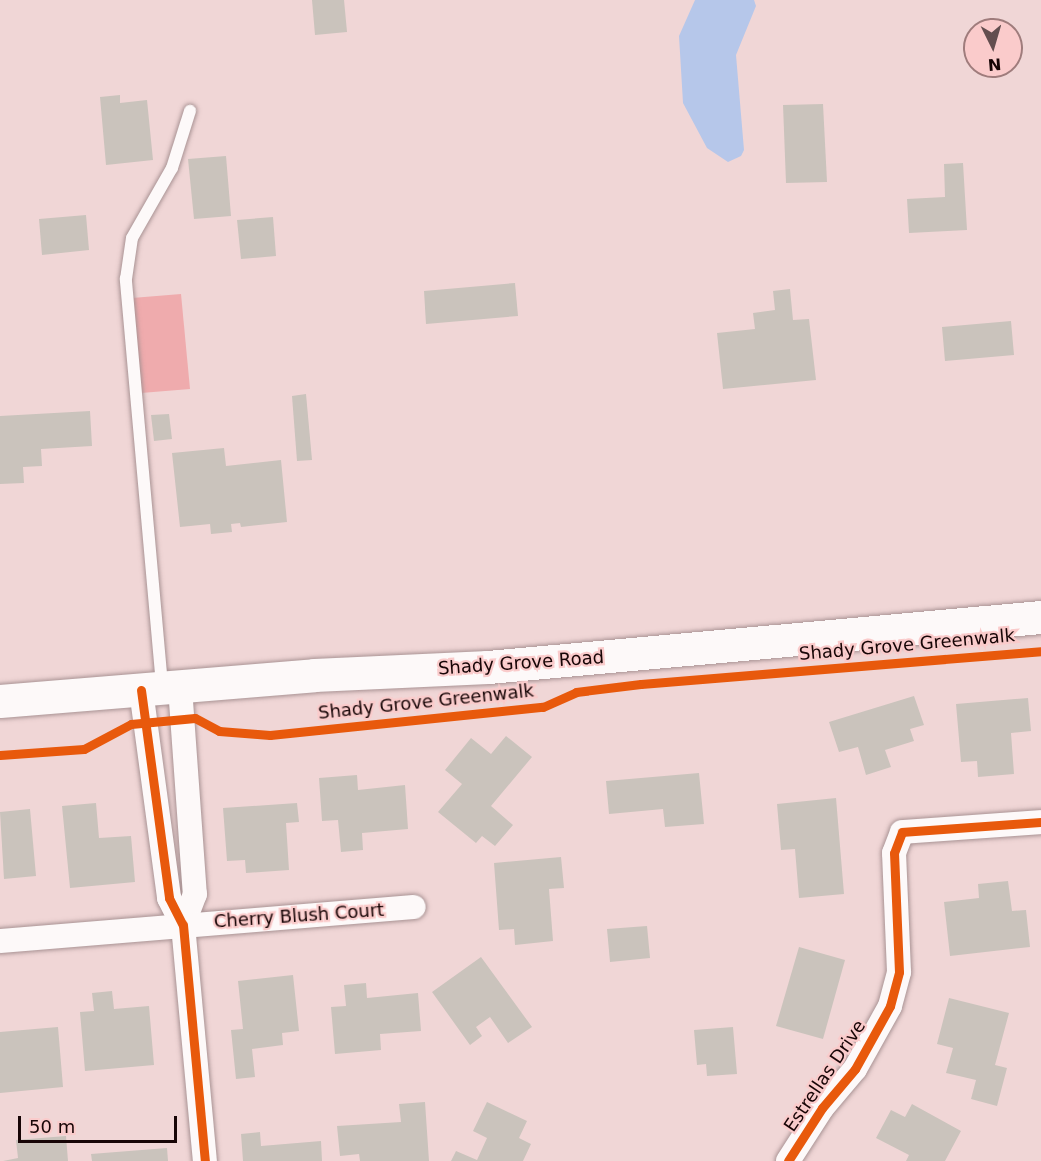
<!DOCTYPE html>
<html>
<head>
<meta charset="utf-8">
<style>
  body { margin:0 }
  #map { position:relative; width:1041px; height:1161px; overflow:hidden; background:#f0d6d6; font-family:"DejaVu Sans",sans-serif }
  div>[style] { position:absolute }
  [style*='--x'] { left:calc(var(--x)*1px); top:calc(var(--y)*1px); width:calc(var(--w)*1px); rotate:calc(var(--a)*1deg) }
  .green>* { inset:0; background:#efabad }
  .water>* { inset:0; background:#b6c7ea }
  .building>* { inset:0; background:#cac3bc }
  .roads { filter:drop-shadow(0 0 2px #a99394) drop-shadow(0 0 2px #a99394) }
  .service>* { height:12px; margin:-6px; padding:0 6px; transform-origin:6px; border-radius:6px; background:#fdf9f9 }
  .minor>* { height:24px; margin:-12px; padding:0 12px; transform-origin:12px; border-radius:12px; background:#fdf9f9 }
  .secondary>* { height:33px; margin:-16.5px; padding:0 16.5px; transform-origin:16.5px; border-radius:16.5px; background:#fdf9f9 }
  .cycleway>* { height:9px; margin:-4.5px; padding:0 4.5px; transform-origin:4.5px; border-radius:4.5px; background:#e8590c }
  span { translate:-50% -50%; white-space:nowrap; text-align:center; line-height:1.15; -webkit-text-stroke:4.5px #facbcb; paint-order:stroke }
  .street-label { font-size:18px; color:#170506 }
  .north { position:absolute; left:963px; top:18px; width:60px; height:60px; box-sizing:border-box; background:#facbcb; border:2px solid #9f7c7c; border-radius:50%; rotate:175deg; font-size:16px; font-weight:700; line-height:24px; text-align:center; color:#170506 }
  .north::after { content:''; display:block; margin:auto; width:21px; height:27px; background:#634e4f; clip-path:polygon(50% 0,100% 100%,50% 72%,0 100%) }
  .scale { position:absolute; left:18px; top:1116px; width:159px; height:27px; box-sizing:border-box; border:3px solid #170506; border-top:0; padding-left:8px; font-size:18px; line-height:21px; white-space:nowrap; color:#170506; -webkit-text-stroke:4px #facbcb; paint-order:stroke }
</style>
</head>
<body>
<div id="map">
  <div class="green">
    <i style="clip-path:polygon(181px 294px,190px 389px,141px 393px,132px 298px)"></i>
  </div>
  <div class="water">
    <i style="clip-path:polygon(695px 0,754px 0,756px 6px,736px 55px,744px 150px,741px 156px,728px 162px,707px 148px,683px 103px,679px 36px)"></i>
  </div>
  <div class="building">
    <i style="clip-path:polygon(312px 0,344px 0,347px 32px,315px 35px)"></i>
    <i style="clip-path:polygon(120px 95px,120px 103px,147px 100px,153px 160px,106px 165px,100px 97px)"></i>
    <i style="clip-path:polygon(823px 104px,827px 182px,786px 183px,783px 105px)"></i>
    <i style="clip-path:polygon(226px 156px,231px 216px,194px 219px,188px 159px)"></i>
    <i style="clip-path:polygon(963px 163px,967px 230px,909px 233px,907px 199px,945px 197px,944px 164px)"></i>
    <i style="clip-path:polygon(86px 215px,89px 250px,42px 255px,39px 219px)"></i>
    <i style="clip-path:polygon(273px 217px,276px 256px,241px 259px,237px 220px)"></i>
    <i style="clip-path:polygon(515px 283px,518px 316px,426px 324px,424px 291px)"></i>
    <i style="clip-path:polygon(790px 289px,793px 320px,809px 319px,816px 380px,723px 389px,717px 333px,755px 329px,753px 313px,775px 310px,773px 291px)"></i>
    <i style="clip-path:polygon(1011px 321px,1014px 355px,945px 361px,942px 327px)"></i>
    <i style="clip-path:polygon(306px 394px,312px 460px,297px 461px,292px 396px)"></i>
    <i style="clip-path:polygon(90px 411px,92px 446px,41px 449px,42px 466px,23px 467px,24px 483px,0 484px,0 416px)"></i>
    <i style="clip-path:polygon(169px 414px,172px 439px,154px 441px,151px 415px)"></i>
    <i style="clip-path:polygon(224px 448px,226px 466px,281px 460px,287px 522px,241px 527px,240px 523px,231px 524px,232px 532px,211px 534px,210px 524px,180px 527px,172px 453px)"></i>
    <i style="clip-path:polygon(914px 696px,924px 725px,910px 729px,914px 741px,885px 750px,891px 767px,866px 775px,858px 747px,839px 752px,829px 722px)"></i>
    <i style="clip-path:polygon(1028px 698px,1031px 731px,1011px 733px,1014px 774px,978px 777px,977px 761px,961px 762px,956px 704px)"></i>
    <i style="clip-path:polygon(506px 736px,532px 757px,491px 806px,513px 825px,495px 846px,482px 836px,476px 843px,438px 812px,462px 784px,445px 770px,471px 738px,491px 754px)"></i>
    <i style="clip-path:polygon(699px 773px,704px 824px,665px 827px,663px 809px,609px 814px,606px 781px)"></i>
    <i style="clip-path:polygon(357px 775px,358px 790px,405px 785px,408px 829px,362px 833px,363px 850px,341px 852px,338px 820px,322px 821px,319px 778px)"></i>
    <i style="clip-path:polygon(836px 798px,844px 894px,799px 898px,795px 849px,781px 850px,777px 804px)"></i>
    <i style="clip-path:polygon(96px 803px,99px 838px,131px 836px,135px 882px,70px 888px,62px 806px)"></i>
    <i style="clip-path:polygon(297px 803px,299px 822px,286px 823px,289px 870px,246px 873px,245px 860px,227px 861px,223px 808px)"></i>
    <i style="clip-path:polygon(30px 809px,36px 876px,4px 879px,0 812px)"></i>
    <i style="clip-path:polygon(561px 857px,564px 888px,549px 889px,553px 941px,515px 945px,514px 929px,499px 930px,494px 863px)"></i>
    <i style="clip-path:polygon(1008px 881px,1012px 911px,1026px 910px,1030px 947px,950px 956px,944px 902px,979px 898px,978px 884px)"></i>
    <i style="clip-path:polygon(647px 926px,650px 958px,610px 962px,607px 929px)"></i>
    <i style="clip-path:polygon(799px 947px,845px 960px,823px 1039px,776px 1026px)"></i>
    <i style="clip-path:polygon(481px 957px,532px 1027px,508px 1043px,490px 1017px,476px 1027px,482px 1036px,470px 1045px,432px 992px)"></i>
    <i style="clip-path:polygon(293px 975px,299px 1031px,282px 1033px,283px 1045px,252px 1049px,255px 1077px,236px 1079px,231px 1030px,243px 1029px,238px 981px)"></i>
    <i style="clip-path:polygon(366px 983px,367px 998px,418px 993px,421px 1031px,380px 1034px,381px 1050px,335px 1054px,331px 1007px,346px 1006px,344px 985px)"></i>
    <i style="clip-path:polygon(112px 991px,114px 1009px,149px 1006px,154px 1065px,85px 1071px,80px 1012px,94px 1011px,92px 993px)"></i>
    <i style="clip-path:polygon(949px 998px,1009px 1013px,995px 1065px,1007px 1068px,997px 1106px,971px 1099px,976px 1080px,946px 1073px,953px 1048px,937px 1044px)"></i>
    <i style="clip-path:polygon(58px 1027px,63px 1087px,0 1093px,0 1032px)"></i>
    <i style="clip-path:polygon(733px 1027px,737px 1074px,707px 1076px,706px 1064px,697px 1065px,694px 1030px)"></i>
    <i style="clip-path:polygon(425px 1102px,429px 1161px,360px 1161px,359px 1154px,340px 1156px,337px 1126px,401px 1122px,399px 1104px)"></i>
    <i style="clip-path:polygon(487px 1102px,527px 1121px,519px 1138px,531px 1144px,523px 1161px,451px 1161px,456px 1151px,477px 1160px,487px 1138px,473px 1131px)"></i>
    <i style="clip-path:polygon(912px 1104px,961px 1131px,945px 1161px,906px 1161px,909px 1155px,876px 1138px,891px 1110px,905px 1117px)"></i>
    <i style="clip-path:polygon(260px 1132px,261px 1146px,321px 1141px,322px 1161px,243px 1161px,241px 1134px)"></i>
    <i style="clip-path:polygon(66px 1136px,68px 1161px,3px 1161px,18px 1158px,16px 1140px)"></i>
    <i style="clip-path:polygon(167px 1148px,168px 1161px,92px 1161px,91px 1154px)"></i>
  </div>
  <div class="roads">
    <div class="service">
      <i style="--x:162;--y:685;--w:408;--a:-95.1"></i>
      <i style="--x:126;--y:279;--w:41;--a:-81.7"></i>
      <i style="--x:132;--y:238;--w:81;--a:-60.3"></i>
      <i style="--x:172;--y:168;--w:60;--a:-72.5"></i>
    </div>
    <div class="minor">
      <i style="--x:180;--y:687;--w:208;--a:85.9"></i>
      <i style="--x:195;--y:894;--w:33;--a:111"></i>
      <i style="--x:141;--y:690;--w:210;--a:82.3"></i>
      <i style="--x:169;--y:898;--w:30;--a:63"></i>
      <i style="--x:183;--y:925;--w:237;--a:84.7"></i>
      <i style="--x:0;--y:941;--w:415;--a:-4.7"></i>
      <i style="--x:788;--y:1161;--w:63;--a:-57.3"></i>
      <i style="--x:822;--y:1108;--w:51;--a:-49.8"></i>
      <i style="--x:855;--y:1069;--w:72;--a:-60.9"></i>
      <i style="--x:890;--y:1006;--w:35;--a:-75"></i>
      <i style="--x:899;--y:972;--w:119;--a:-92.4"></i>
      <i style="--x:894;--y:853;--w:22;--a:-69"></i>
      <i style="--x:902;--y:832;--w:139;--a:-4.1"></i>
    </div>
    <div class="secondary">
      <i style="--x:0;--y:701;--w:315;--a:-4.7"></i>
      <i style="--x:314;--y:675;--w:174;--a:-2.6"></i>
      <i style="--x:488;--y:667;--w:555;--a:-5.17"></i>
    </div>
  </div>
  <div class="cycleway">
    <i style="--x:141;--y:690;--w:210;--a:82.3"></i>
    <i style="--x:169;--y:898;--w:30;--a:63"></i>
    <i style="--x:183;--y:925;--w:237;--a:84.7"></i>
    <i style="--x:0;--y:755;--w:84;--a:-4.1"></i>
    <i style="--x:84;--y:749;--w:53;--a:-28"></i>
    <i style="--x:131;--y:724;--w:64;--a:-5.4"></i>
    <i style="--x:195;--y:718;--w:27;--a:28"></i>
    <i style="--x:219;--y:731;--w:51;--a:4.5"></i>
    <i style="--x:270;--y:735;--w:274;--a:-5.9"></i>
    <i style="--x:543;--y:707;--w:36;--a:-24"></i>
    <i style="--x:576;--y:692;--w:65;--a:-7"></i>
    <i style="--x:641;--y:684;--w:401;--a:-4.7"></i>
    <i style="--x:788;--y:1161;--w:63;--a:-57.3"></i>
    <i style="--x:822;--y:1108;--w:51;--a:-49.8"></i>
    <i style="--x:855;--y:1069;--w:72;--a:-60.9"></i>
    <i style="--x:890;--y:1006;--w:35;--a:-75"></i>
    <i style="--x:899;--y:972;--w:119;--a:-92.4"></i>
    <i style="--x:894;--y:853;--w:22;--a:-69"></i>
    <i style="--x:902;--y:832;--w:139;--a:-4.1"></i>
  </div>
  <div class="street-label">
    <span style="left:907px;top:645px;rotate:-5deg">Shady Grove Greenwalk</span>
    <span style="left:521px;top:663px;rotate:-4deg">Shady Grove Road</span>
    <span style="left:426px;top:702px;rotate:-6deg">Shady Grove Greenwalk</span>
    <span style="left:299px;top:916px;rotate:-4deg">Cherry Blush Court</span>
    <span style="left:825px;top:1076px;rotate:-56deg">Estrellas Drive</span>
  </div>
  <div class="north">N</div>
  <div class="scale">50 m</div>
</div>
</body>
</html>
